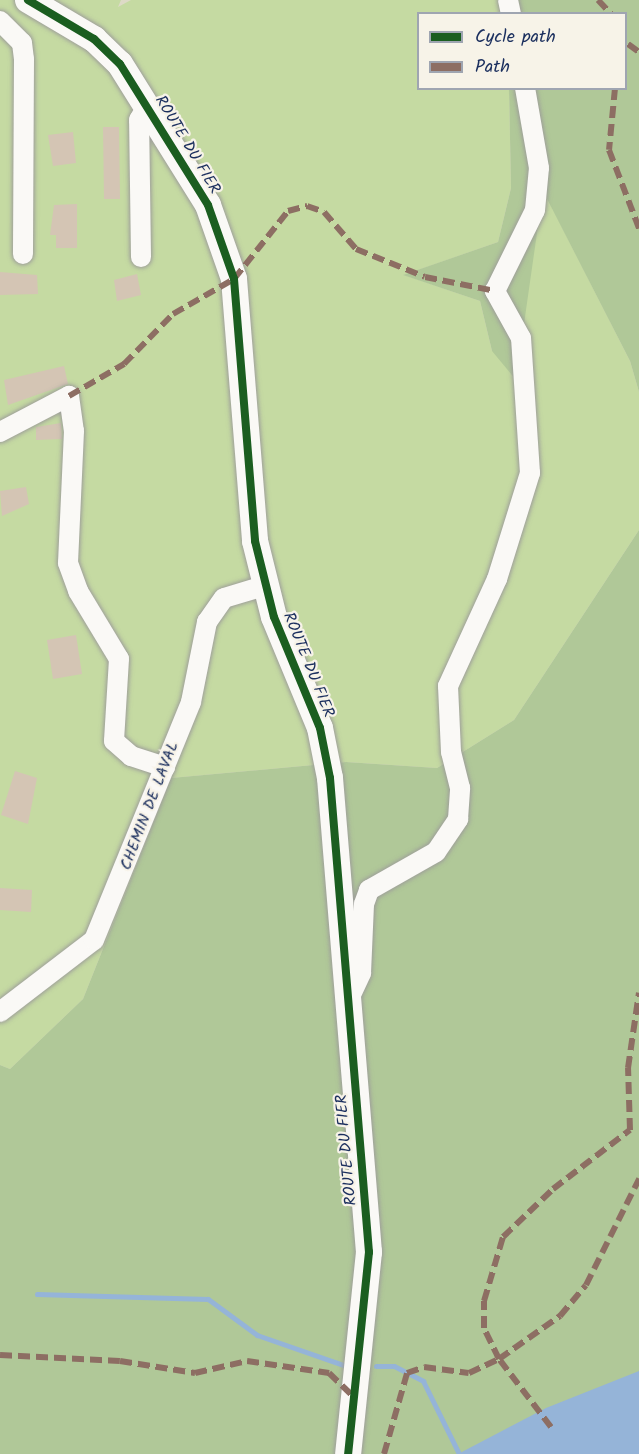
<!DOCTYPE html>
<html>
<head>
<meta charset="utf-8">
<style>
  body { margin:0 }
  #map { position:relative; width:639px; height:1454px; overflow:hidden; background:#dddac6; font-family:Kalam,sans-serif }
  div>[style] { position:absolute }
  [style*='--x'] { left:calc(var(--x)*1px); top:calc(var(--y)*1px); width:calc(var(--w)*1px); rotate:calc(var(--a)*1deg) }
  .green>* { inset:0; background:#c5daa2 }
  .forest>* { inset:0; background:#b0c898 }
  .water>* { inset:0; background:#95b4d8 }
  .stream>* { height:5px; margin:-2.5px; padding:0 2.5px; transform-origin:2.5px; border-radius:2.5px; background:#95b4d8 }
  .building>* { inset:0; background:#d4c5b4 }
  .roads { filter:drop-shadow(0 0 2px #9e9f9a) drop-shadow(0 0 2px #9e9f9a) }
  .minor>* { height:20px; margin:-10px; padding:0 10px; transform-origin:10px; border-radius:10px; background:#faf9f6 }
  .major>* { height:26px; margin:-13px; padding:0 13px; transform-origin:13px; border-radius:13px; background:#faf9f6 }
  .quiet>* { height:6px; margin-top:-3px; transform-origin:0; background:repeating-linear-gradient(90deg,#8d6e63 0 12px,transparent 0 18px) }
  .cycleway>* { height:8px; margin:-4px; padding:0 4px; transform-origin:4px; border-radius:4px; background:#1b5e20 }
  span { translate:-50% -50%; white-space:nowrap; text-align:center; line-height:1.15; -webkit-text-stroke:4.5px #f7f3e8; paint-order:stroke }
  .street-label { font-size:16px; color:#1b2f5e }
  .legend { position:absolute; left:417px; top:12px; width:210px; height:78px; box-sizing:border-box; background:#f7f3e8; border:2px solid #9fa5b1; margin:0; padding:8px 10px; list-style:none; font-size:18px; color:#1b2f5e }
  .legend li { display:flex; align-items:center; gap:12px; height:30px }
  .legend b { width:30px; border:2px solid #9fa5b1 }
</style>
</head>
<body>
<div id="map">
  <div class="green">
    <i style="clip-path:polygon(0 0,121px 0,118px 7px,131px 0,507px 0,507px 13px,418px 14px,418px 88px,509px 89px,511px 188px,498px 242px,404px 275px,480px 301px,492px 351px,543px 190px,630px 361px,639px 392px,639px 530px,514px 720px,437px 768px,346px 762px,171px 778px,83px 999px,10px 1069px,0 1065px)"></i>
  </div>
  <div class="forest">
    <i style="clip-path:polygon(507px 0,639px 0,639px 392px,630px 361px,543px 191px,516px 380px,492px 351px,480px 301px,403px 275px,498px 242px,511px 188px,509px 89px,626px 88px,626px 14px,507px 13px)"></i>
    <i style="clip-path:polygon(639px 530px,639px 1454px,0 1454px,0 1065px,10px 1069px,83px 999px,171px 778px,346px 762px,437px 768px,514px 720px)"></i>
  </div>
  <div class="water">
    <i style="clip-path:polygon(639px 1371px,639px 1454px,458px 1454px,546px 1408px)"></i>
  </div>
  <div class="stream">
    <i style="--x:37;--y:1294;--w:171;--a:1.7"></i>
    <i style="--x:208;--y:1299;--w:61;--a:36.3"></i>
    <i style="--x:257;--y:1335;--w:91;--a:19.2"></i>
    <i style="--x:376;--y:1366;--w:18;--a:0"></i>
    <i style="--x:394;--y:1366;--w:33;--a:27"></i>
    <i style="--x:423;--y:1381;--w:81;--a:63.7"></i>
  </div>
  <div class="building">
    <i style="clip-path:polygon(103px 127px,119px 127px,120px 199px,104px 199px)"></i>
    <i style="clip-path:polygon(73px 132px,76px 163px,53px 166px,48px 135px)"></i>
    <i style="clip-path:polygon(77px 204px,77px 248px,56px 248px,56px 235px,50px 235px,54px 205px)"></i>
    <i style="clip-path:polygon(0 272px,37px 275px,38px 294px,0 295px)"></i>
    <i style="clip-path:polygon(137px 274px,141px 295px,117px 301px,114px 280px)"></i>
    <i style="clip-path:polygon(64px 366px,68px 384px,8px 405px,4px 380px)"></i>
    <i style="clip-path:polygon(61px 423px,62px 439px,36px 440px,36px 427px)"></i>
    <i style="clip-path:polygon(26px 487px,29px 504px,2px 516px,0 491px)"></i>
    <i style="clip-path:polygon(76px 635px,82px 674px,53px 679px,47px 640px)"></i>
    <i style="clip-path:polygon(15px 771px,37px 778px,28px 824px,1px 815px)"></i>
    <i style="clip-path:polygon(0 888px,32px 890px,31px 912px,0 910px)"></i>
  </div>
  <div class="roads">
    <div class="minor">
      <i style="--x:508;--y:0;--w:14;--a:78"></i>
      <i style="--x:0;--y:21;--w:31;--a:45"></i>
      <i style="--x:22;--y:43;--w:16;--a:83"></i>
      <i style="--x:24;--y:59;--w:195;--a:90.3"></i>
      <i style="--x:141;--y:257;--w:137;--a:-90.8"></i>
      <i style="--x:139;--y:120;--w:17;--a:-59"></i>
      <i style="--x:0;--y:432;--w:78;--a:-27.6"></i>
      <i style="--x:69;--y:396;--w:35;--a:82"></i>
      <i style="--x:74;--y:431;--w:132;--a:92.6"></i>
      <i style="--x:68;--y:563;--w:30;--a:70"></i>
      <i style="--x:78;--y:591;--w:79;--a:58.9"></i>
      <i style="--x:119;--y:659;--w:82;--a:93.5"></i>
      <i style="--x:114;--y:741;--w:23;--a:41"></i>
      <i style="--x:131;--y:756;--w:36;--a:18"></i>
      <i style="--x:349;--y:999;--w:29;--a:-65"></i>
      <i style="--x:361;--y:973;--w:69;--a:-87.5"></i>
      <i style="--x:364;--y:904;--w:15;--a:-70"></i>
      <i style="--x:369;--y:890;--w:77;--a:-29.6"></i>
      <i style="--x:436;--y:852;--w:40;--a:-56"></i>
      <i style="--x:458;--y:819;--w:31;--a:-86"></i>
      <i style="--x:460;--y:788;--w:37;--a:-104"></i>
      <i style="--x:451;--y:752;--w:66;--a:-92.6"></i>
      <i style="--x:448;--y:686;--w:118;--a:-65.4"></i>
      <i style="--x:497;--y:579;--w:111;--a:-72.7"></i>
      <i style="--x:530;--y:473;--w:135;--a:-93.8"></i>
      <i style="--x:521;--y:338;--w:54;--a:-119"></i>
      <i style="--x:495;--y:291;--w:90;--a:-63.7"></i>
      <i style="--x:535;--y:210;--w:42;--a:-84.6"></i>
      <i style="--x:539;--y:168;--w:81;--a:-99.9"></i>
      <i style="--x:0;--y:1012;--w:118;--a:-37.5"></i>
      <i style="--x:94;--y:940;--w:257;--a:-67.8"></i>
      <i style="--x:191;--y:702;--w:82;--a:-78.7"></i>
      <i style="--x:207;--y:622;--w:29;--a:-55"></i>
      <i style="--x:224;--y:598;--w:42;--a:-16.7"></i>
    </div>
    <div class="major">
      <i style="--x:28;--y:0;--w:77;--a:30.6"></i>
      <i style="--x:94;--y:39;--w:36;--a:44"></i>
      <i style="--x:120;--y:64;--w:166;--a:58"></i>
      <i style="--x:208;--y:205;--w:78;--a:70.6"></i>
      <i style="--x:234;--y:279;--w:263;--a:85.4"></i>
      <i style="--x:255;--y:541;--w:78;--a:76"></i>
      <i style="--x:274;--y:617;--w:120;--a:67.5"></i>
      <i style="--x:320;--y:728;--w:51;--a:78.7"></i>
      <i style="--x:330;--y:778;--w:476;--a:85.3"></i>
      <i style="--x:369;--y:1252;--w:203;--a:95.9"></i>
    </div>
  </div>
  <div class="quiet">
    <i style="--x:598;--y:0;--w:19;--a:47"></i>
    <i style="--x:628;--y:44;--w:14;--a:36"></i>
    <i style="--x:615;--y:88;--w:62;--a:95.5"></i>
    <i style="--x:609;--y:150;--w:84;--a:69"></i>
    <i style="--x:69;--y:396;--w:64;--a:-30.2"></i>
    <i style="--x:124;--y:364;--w:70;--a:-45.6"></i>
    <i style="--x:173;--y:314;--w:70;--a:-29.8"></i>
    <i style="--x:234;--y:279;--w:87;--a:-51.5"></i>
    <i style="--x:288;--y:211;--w:20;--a:-15"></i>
    <i style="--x:307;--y:206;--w:18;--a:19"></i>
    <i style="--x:324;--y:212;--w:49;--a:49.1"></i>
    <i style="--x:356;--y:249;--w:74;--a:22.1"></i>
    <i style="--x:425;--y:277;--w:71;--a:11.3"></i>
    <i style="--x:0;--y:1355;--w:120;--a:2.9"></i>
    <i style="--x:120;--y:1361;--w:76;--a:9.1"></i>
    <i style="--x:195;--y:1373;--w:53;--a:-13"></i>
    <i style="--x:247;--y:1361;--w:83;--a:8.3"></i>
    <i style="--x:329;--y:1373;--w:36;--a:44"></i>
    <i style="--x:551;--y:1427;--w:86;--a:-127.4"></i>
    <i style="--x:499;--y:1359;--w:34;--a:-116"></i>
    <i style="--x:484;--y:1328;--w:27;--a:-90"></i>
    <i style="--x:484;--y:1301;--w:67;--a:-73.5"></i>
    <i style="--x:503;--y:1237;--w:69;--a:-43.8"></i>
    <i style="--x:553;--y:1189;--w:97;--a:-37.5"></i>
    <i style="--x:630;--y:1130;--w:62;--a:-91.8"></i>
    <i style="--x:628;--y:1068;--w:76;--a:-81.7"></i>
    <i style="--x:384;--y:1454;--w:84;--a:-74.1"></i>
    <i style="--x:407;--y:1373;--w:18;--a:-19"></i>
    <i style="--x:424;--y:1367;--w:45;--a:7.6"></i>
    <i style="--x:469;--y:1373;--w:33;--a:-25"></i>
    <i style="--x:499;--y:1359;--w:75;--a:-35.2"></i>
    <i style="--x:560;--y:1316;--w:40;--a:-50"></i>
    <i style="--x:586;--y:1285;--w:119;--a:-63.4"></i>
  </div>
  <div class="cycleway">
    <i style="--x:28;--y:0;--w:77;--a:30.6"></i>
    <i style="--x:94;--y:39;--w:36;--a:44"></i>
    <i style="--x:120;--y:64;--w:166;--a:58"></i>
    <i style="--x:208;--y:205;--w:78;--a:70.6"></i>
    <i style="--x:234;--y:279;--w:263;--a:85.4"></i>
    <i style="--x:255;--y:541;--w:78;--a:76"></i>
    <i style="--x:274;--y:617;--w:120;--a:67.5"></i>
    <i style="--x:320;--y:728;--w:51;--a:78.7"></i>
    <i style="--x:330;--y:778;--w:476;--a:85.3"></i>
    <i style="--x:369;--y:1252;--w:203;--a:95.9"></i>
  </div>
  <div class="street-label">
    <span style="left:187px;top:145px;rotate:59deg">ROUTE DU FIER</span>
    <span style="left:308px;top:665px;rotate:68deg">ROUTE DU FIER</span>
    <span style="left:150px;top:806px;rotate:-69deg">CHEMIN DE LAVAL</span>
    <span style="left:347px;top:1150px;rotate:-95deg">ROUTE DU FIER</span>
  </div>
  <ul class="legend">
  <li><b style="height:8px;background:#1b5e20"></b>Cycle path</li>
  <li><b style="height:8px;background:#8d6e63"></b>Path</li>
  </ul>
</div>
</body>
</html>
